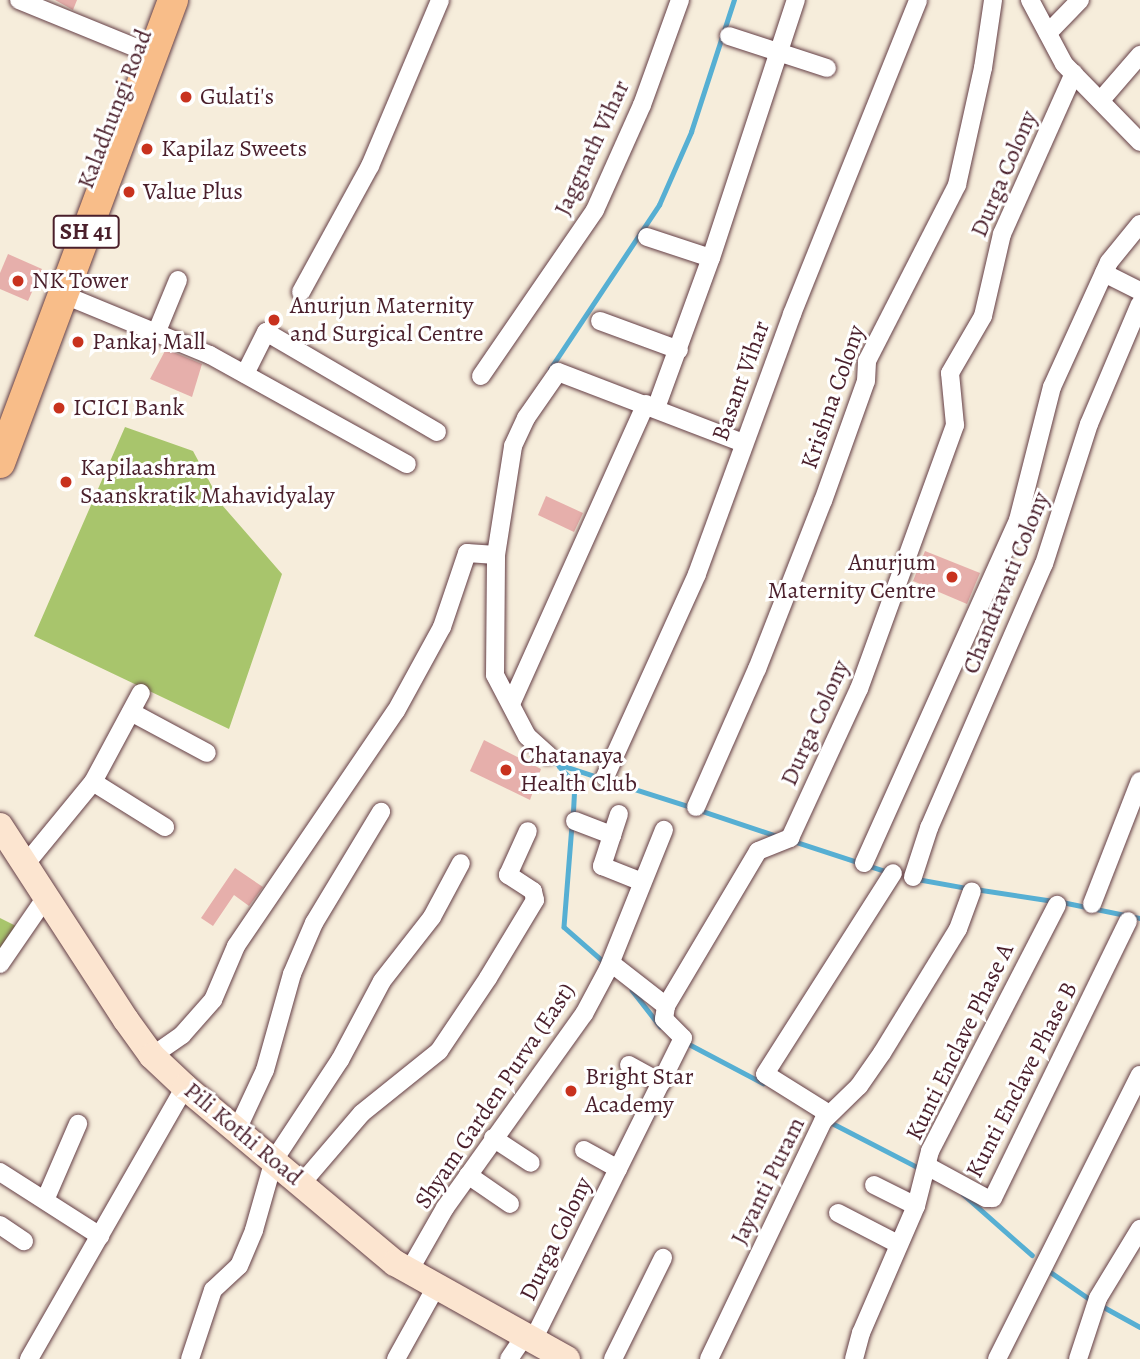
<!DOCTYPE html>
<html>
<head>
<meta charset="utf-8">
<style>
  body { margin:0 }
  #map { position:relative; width:1140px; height:1359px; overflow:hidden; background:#f6eddb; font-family:Alegreya,serif }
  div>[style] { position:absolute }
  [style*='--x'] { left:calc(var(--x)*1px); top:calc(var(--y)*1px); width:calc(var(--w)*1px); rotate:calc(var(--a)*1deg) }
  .green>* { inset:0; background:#a8c56c }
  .stream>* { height:4.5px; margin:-2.25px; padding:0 2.25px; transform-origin:2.25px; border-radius:2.25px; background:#56afd3 }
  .building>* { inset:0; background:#e6afab }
  .roads { filter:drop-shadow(0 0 2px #643e45) drop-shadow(0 0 2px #643e45) }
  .street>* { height:18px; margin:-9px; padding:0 9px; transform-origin:9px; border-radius:9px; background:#fff }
  .secondary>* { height:26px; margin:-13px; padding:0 13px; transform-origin:13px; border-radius:13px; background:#fce5d0 }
  .primary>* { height:30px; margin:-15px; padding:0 15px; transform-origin:15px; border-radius:15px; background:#f8bd89 }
  .dots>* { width:19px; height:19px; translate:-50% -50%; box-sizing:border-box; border:4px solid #fff; border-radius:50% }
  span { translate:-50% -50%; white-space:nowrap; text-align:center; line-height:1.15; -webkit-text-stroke:6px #fff; paint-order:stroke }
  .shield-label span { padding:2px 5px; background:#fff; border:2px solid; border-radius:5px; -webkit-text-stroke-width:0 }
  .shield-label { font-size:23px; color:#4a1f2b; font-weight:700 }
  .poi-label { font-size:24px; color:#4a1f2b }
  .left { translate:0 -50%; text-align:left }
  .right { translate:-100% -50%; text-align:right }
  .street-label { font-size:24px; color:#4a1f2b }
</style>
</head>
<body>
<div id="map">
  <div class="green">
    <i style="clip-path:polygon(125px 427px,193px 451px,222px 505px,282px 574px,229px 729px,34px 636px)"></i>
    <i style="clip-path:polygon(0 918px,16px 926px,0 954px)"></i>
  </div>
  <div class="stream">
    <i style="--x:550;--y:369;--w:197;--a:-56.4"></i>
    <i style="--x:659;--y:205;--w:80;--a:-66.3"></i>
    <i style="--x:691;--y:132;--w:139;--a:-72"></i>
    <i style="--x:555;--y:763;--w:48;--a:18.1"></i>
    <i style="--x:559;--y:766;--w:23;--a:47"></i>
    <i style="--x:575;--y:783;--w:33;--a:93"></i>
    <i style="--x:609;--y:781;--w:86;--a:17.6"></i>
    <i style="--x:699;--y:810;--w:82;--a:18.4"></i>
    <i style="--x:572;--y:825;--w:102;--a:94.5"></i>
    <i style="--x:564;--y:927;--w:53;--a:41.2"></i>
    <i style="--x:793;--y:841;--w:100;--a:18.1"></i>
    <i style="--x:917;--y:879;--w:51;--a:10.2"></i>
    <i style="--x:975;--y:889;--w:79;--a:8.7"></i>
    <i style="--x:1062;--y:902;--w:80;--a:11.6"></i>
    <i style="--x:632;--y:990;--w:46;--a:52.1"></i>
    <i style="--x:687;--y:1043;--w:86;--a:27.8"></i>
    <i style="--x:830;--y:1122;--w:98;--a:27.3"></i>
    <i style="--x:963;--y:1194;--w:92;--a:41.5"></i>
    <i style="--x:1049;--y:1271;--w:51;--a:34.6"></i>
    <i style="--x:1102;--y:1306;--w:43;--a:28.9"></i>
  </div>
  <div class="building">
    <i style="clip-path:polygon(55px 0,77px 0,73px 10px)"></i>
    <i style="clip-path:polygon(8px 254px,42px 269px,28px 301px,0 289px,0 273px)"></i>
    <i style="clip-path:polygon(166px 349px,202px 364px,192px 397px,150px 379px)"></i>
    <i style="clip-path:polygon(546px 496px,583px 513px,574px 532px,538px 515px)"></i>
    <i style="clip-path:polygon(925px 551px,980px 573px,967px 604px,913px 581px)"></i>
    <i style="clip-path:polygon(484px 740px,541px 769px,530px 800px,470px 771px)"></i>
    <i style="clip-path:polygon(235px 868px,263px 887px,249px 906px,234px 895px,213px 926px,201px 918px)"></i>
  </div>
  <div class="roads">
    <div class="street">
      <i style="--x:19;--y:0;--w:146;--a:22.2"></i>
      <i style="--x:1030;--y:0;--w:72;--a:62"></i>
      <i style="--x:1064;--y:64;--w:109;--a:45.7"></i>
      <i style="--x:1048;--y:33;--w:46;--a:-45.9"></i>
      <i style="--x:729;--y:36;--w:103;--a:18.1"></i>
      <i style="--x:1101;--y:100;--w:60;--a:-49.1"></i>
      <i style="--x:647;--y:237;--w:67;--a:18.2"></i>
      <i style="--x:1104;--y:273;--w:40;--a:26.6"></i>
      <i style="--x:301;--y:292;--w:144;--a:-61.3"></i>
      <i style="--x:370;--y:166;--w:180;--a:-67.1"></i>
      <i style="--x:62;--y:294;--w:160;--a:22.4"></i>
      <i style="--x:210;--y:355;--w:225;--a:29"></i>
      <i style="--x:600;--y:321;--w:84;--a:20.2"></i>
      <i style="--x:157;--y:331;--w:55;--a:-67.6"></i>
      <i style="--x:245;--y:374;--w:47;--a:-63.4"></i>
      <i style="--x:266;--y:332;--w:198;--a:30.3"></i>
      <i style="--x:481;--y:376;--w:201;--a:-55.5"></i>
      <i style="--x:595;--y:210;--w:115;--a:-65.9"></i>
      <i style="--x:642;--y:105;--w:112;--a:-70.1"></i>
      <i style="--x:656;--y:408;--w:160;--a:-69.9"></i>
      <i style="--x:711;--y:258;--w:272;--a:-71.8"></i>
      <i style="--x:511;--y:704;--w:329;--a:-65.8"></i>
      <i style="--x:131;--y:712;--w:86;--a:28.3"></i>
      <i style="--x:548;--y:755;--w:28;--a:-138"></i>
      <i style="--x:527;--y:736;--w:69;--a:-117.7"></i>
      <i style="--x:495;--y:675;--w:120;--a:-89.5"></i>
      <i style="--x:496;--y:555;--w:110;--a:-81.1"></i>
      <i style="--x:513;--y:446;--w:31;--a:-65"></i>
      <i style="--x:526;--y:418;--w:56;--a:-55.2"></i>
      <i style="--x:558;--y:372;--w:198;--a:21"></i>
      <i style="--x:605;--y:777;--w:223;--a:-65.6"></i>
      <i style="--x:697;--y:574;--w:277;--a:-69.9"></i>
      <i style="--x:792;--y:314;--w:338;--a:-68.1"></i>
      <i style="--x:93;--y:782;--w:85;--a:32"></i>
      <i style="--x:696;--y:807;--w:151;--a:-66.2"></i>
      <i style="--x:757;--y:669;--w:180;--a:-68.6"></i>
      <i style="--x:823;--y:501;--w:127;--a:-70.3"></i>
      <i style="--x:866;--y:381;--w:20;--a:-87"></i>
      <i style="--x:867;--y:361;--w:198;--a:-62.9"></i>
      <i style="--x:957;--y:185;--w:120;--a:-77.5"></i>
      <i style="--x:983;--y:68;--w:69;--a:-81.6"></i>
      <i style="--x:619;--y:814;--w:55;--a:108.1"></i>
      <i style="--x:602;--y:866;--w:43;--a:21.8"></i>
      <i style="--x:575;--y:821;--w:40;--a:21"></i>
      <i style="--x:864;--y:863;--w:376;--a:-65.8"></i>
      <i style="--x:1018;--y:520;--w:137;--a:-75.7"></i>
      <i style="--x:1052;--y:387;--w:137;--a:-65.5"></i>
      <i style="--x:1109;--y:262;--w:49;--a:-50.8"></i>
      <i style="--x:24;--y:866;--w:109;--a:-50.6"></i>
      <i style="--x:93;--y:782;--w:101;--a:-61.7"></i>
      <i style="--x:913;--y:877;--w:52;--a:-71.9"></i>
      <i style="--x:929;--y:828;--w:288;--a:-66.5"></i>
      <i style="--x:1044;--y:564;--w:147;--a:-72.2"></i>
      <i style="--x:1089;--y:424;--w:130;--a:-67"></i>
      <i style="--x:1092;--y:904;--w:132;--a:-68.7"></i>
      <i style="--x:611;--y:963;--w:70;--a:38"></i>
      <i style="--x:0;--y:964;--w:81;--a:-55.5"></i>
      <i style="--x:152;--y:1056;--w:37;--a:-35"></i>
      <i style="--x:182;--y:1035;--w:47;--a:-48.5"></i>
      <i style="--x:213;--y:1000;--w:59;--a:-66.9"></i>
      <i style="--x:236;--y:946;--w:284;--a:-55.8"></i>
      <i style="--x:396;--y:711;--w:96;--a:-61.3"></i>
      <i style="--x:442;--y:627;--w:78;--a:-71.3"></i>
      <i style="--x:467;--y:553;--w:29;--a:4"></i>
      <i style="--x:629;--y:1065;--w:37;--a:29"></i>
      <i style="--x:829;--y:1114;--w:75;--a:-148"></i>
      <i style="--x:765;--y:1074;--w:238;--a:-57.5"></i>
      <i style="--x:237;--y:1130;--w:66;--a:-65"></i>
      <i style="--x:265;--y:1070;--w:100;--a:-74.3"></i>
      <i style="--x:292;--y:974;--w:56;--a:-66.7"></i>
      <i style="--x:314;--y:923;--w:130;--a:-58.9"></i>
      <i style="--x:493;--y:1138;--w:45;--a:33.3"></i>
      <i style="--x:584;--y:1150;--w:39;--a:29"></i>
      <i style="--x:927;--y:1166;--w:67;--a:28.5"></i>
      <i style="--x:986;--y:1198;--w:7;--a:0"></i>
      <i style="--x:993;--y:1198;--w:308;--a:-64"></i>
      <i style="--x:0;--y:1172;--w:119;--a:32.6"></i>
      <i style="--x:468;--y:1175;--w:51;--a:34.6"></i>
      <i style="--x:302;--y:1183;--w:92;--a:-49.4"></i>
      <i style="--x:362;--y:1113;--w:99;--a:-38.8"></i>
      <i style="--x:439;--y:1051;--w:88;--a:-56.1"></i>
      <i style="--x:488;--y:978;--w:91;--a:-58.9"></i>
      <i style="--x:535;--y:900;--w:9;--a:-103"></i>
      <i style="--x:533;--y:891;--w:30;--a:-147"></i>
      <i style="--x:508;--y:875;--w:48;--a:-65.6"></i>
      <i style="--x:874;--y:1185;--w:47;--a:26.6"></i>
      <i style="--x:46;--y:1198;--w:81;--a:-66.6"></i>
      <i style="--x:838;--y:1213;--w:68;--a:27.3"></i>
      <i style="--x:0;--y:1225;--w:29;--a:34"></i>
      <i style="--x:409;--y:1271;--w:73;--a:-60.3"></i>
      <i style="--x:445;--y:1208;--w:239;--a:-54.4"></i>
      <i style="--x:584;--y:1014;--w:51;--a:-61.9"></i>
      <i style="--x:608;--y:969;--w:150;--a:-68.1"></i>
      <i style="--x:534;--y:1338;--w:335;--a:-63.6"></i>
      <i style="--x:683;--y:1038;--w:27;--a:-135"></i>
      <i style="--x:664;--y:1019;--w:13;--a:-81"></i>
      <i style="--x:666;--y:1006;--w:180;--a:-59.3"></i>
      <i style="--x:758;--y:851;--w:35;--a:-22"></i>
      <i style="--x:790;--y:838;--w:164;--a:-65.2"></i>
      <i style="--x:859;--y:689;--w:281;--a:-70"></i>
      <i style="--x:955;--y:425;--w:52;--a:-95.5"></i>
      <i style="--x:950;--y:373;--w:66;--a:-59.9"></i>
      <i style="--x:983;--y:316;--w:84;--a:-77"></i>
      <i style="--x:1002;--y:234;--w:176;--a:-65.9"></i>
      <i style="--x:29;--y:1359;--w:314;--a:-60.2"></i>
      <i style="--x:190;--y:1359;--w:73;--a:-71.6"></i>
      <i style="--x:213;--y:1290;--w:35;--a:-43"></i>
      <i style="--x:239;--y:1266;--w:39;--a:-67"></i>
      <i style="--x:254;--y:1230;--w:73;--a:-74.1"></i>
      <i style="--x:274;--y:1160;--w:120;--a:-56.6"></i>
      <i style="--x:340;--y:1060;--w:89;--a:-62"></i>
      <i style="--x:382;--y:981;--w:81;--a:-52"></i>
      <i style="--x:432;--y:917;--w:61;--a:-61.8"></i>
      <i style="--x:396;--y:1359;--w:85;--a:-61"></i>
      <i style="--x:509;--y:1359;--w:30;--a:-56"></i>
      <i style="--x:613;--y:1359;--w:113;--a:-63.7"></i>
      <i style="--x:709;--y:1359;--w:264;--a:-64.4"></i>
      <i style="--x:823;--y:1121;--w:50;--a:-44.2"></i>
      <i style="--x:859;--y:1086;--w:40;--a:-55.1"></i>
      <i style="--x:882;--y:1053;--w:145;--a:-58.5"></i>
      <i style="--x:958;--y:929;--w:40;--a:-69.8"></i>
      <i style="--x:854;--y:1359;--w:27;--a:-75"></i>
      <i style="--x:861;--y:1333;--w:138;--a:-66.6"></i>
      <i style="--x:916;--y:1206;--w:57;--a:-75.7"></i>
      <i style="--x:930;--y:1151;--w:277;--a:-62.7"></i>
      <i style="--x:997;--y:1359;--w:318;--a:-63.3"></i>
      <i style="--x:1078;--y:1359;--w:64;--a:-71.8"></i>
      <i style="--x:1098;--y:1298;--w:81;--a:-58.7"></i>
    </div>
    <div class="secondary">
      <i style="--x:0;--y:826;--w:231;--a:57"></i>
      <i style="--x:126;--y:1020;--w:44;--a:54.2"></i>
      <i style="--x:152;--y:1056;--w:45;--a:43.2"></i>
      <i style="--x:185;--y:1087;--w:274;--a:40"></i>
      <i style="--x:395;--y:1263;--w:197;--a:29.2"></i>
    </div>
    <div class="primary">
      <i style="--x:0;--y:463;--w:494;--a:-69.5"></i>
    </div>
  </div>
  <div class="dots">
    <i style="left:186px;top:97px;background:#c8321e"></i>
    <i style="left:147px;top:149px;background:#c8321e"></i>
    <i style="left:129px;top:192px;background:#c8321e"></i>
    <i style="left:18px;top:281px;background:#c8321e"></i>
    <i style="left:274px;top:320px;background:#c8321e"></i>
    <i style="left:78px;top:342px;background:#c8321e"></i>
    <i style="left:59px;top:408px;background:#c8321e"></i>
    <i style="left:66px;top:482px;background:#c8321e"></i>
    <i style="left:952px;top:577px;background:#c8321e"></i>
    <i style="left:506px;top:770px;background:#c8321e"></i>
    <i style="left:571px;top:1091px;background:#c8321e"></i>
  </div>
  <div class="shield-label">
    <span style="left:86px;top:232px">SH 41</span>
  </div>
  <div class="poi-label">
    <span class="left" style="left:200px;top:97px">Gulati's</span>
    <span class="left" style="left:161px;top:149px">Kapilaz Sweets</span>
    <span class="left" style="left:143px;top:192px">Value Plus</span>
    <span class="left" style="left:32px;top:281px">NK Tower</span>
    <span class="left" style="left:290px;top:320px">Anurjun Maternity<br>and Surgical Centre</span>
    <span class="left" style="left:92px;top:342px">Pankaj Mall</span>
    <span class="left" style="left:73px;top:408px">ICICI Bank</span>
    <span class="left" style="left:80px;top:482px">Kapilaashram<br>Saanskratik Mahavidyalay</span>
    <span class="right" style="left:936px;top:577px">Anurjum<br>Maternity Centre</span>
    <span class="left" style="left:520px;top:770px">Chatanaya<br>Health Club</span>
    <span class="left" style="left:585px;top:1091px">Bright Star<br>Academy</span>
  </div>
  <div class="street-label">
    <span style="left:115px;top:109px;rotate:-69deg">Kaladhungi Road</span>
    <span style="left:592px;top:148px;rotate:-65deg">Jaggnath Vihar</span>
    <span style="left:1004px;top:174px;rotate:-67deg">Durga Colony</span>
    <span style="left:741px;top:381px;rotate:-70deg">Basant Vihar</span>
    <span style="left:833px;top:397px;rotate:-71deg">Krishna Colony</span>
    <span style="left:1006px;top:583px;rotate:-68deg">Chandravati Colony</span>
    <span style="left:815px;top:723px;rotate:-66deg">Durga Colony</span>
    <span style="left:960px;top:1042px;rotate:-64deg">Kunti Enclave Phase A</span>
    <span style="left:1022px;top:1080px;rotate:-63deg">Kunti Enclave Phase B</span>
    <span style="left:495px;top:1096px;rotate:-56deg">Shyam Garden Purva (East)</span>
    <span style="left:243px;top:1134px;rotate:40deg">Pili Kothi Road</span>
    <span style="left:768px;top:1181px;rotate:-64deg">Jayanti Puram</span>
    <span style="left:556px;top:1239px;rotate:-64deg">Durga Colony</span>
  </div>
</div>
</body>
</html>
